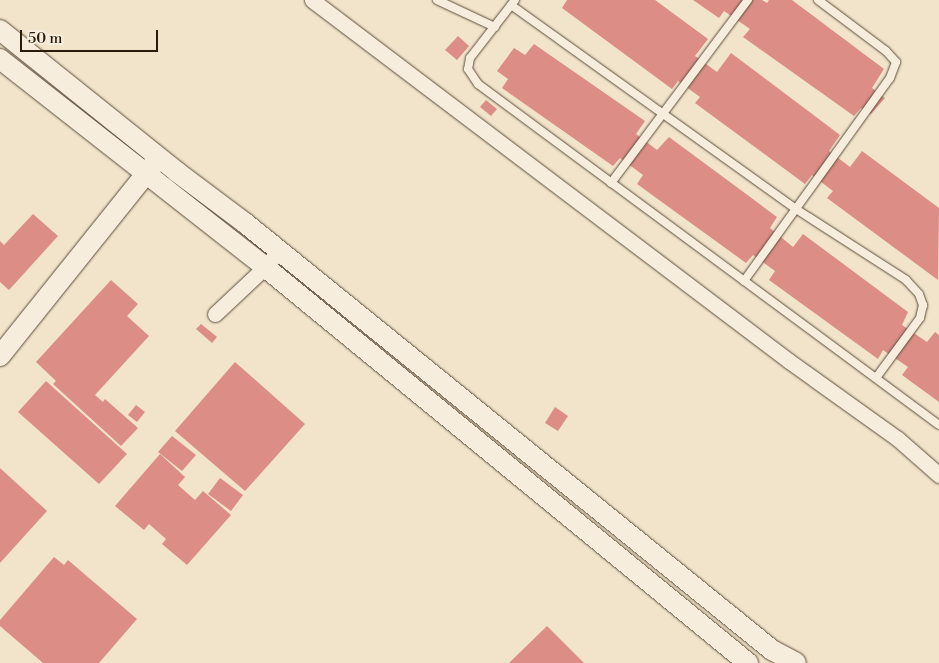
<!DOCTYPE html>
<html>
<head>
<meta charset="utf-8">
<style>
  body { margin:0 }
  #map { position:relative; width:939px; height:663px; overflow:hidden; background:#f1e4ca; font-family:"Libre Bodoni",serif }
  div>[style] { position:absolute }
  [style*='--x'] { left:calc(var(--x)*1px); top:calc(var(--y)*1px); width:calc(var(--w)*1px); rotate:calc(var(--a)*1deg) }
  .building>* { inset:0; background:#dc8d86 }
  .roads { filter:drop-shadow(0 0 1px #5c4d3a) drop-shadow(0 0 1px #5c4d3a) }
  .lane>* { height:8px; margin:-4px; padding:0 4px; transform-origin:4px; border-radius:4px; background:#f6eddd }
  .street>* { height:15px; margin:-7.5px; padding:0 7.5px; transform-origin:7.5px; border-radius:7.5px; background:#f6eddd }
  .secondary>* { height:20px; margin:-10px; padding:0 10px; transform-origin:10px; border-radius:10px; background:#f6eddd }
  span { translate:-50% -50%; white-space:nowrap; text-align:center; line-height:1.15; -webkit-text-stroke:5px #f6eddd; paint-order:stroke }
  .scale { position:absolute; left:20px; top:30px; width:138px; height:22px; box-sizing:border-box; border:2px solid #2a1b0a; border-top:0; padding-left:6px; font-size:15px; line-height:18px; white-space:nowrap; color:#2a1b0a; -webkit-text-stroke:4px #f6eddd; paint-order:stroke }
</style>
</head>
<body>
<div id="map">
  <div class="building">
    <i style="clip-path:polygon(567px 0,655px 0,708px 39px,695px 56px,717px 72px,731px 53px,840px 135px,829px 151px,850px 167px,862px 151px,939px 208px,938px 280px,827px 198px,833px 191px,812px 175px,805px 184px,695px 103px,700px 97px,678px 81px,672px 89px,562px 8px)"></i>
    <i style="clip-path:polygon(693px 0,762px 0,767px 3px,769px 0,792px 0,884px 69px,872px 88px,885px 98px,871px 114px,861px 108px,854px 116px,743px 37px,750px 29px,724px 11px,719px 18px)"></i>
    <i style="clip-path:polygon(458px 36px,469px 46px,457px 60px,445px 50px)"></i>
    <i style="clip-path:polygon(534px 44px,645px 121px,636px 134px,657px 150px,669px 137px,777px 217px,770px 228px,793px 247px,803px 234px,908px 312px,902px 325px,927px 342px,935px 332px,939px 335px,939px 402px,902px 375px,908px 367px,883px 350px,878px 359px,769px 280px,775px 271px,753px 255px,746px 263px,637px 184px,643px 175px,620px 158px,613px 166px,502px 88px,508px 79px,497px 71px,514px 48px,525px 55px)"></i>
    <i style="clip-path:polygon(486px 100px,497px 109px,491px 116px,480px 107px)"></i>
    <i style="clip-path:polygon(33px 214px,58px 236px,9px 290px,0 282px,0 241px,4px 245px)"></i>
    <i style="clip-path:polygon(111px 280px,138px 304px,127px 316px,149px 336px,95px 395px,103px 402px,105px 399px,138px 428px,121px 446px,53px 384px,56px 381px,36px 362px)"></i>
    <i style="clip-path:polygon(201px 324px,217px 337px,212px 343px,196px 329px)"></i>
    <i style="clip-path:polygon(235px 362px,305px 424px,245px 491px,175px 431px)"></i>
    <i style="clip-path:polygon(46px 381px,127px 454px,99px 484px,18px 412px)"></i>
    <i style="clip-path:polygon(136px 405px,145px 412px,137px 422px,128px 415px)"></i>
    <i style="clip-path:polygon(555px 407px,568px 416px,558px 431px,545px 423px)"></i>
    <i style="clip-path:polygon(172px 436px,196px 455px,182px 471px,158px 452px)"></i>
    <i style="clip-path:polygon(160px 454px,185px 477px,178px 485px,195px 500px,203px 491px,231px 515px,187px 565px,162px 544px,166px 539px,149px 524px,144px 530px,115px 506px)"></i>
    <i style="clip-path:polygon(0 468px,47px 511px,0 563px)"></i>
    <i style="clip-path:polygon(220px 478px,243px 495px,231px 511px,208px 494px)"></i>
    <i style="clip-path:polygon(54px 557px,64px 565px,68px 560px,137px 619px,99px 663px,43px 663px,0 626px,0 620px)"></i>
    <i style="clip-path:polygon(547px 626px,584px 663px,509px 663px)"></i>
  </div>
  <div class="roads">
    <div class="lane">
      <i style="--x:437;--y:0;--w:64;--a:25"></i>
      <i style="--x:515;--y:0;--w:73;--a:127.8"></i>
      <i style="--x:470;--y:58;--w:11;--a:100"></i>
      <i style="--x:468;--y:69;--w:18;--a:56"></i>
      <i style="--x:478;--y:84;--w:573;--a:36.49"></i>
      <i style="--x:511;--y:5;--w:350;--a:35.6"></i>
      <i style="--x:796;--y:209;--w:131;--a:32.8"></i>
      <i style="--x:906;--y:280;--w:19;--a:47"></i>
      <i style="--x:919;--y:294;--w:12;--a:70"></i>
      <i style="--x:923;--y:305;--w:13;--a:103"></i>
      <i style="--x:920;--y:318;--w:74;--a:126.3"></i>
      <i style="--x:611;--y:183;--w:229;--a:-53.2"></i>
      <i style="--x:744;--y:281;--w:250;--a:-54.3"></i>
      <i style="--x:890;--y:78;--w:17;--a:-69"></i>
      <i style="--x:896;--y:62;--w:15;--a:-132"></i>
      <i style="--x:886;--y:51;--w:85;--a:-143.1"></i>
    </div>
    <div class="street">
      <i style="--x:312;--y:0;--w:598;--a:37.12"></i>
      <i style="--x:789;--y:361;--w:134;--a:35.6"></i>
      <i style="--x:898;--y:439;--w:55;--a:41.3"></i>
      <i style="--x:215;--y:314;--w:69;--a:-43.2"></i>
      <i style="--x:265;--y:267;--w:21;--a:-49"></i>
    </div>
    <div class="secondary">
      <i style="--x:0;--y:30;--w:227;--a:38.7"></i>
      <i style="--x:177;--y:172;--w:85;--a:36.9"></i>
      <i style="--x:245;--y:223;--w:678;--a:39.02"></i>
      <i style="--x:772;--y:650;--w:27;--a:28"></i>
      <i style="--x:0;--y:59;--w:337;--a:38.1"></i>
      <i style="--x:265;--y:267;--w:625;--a:39.35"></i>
      <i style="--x:0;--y:356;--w:245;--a:-51.3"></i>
    </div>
  </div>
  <div class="scale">50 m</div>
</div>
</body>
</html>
